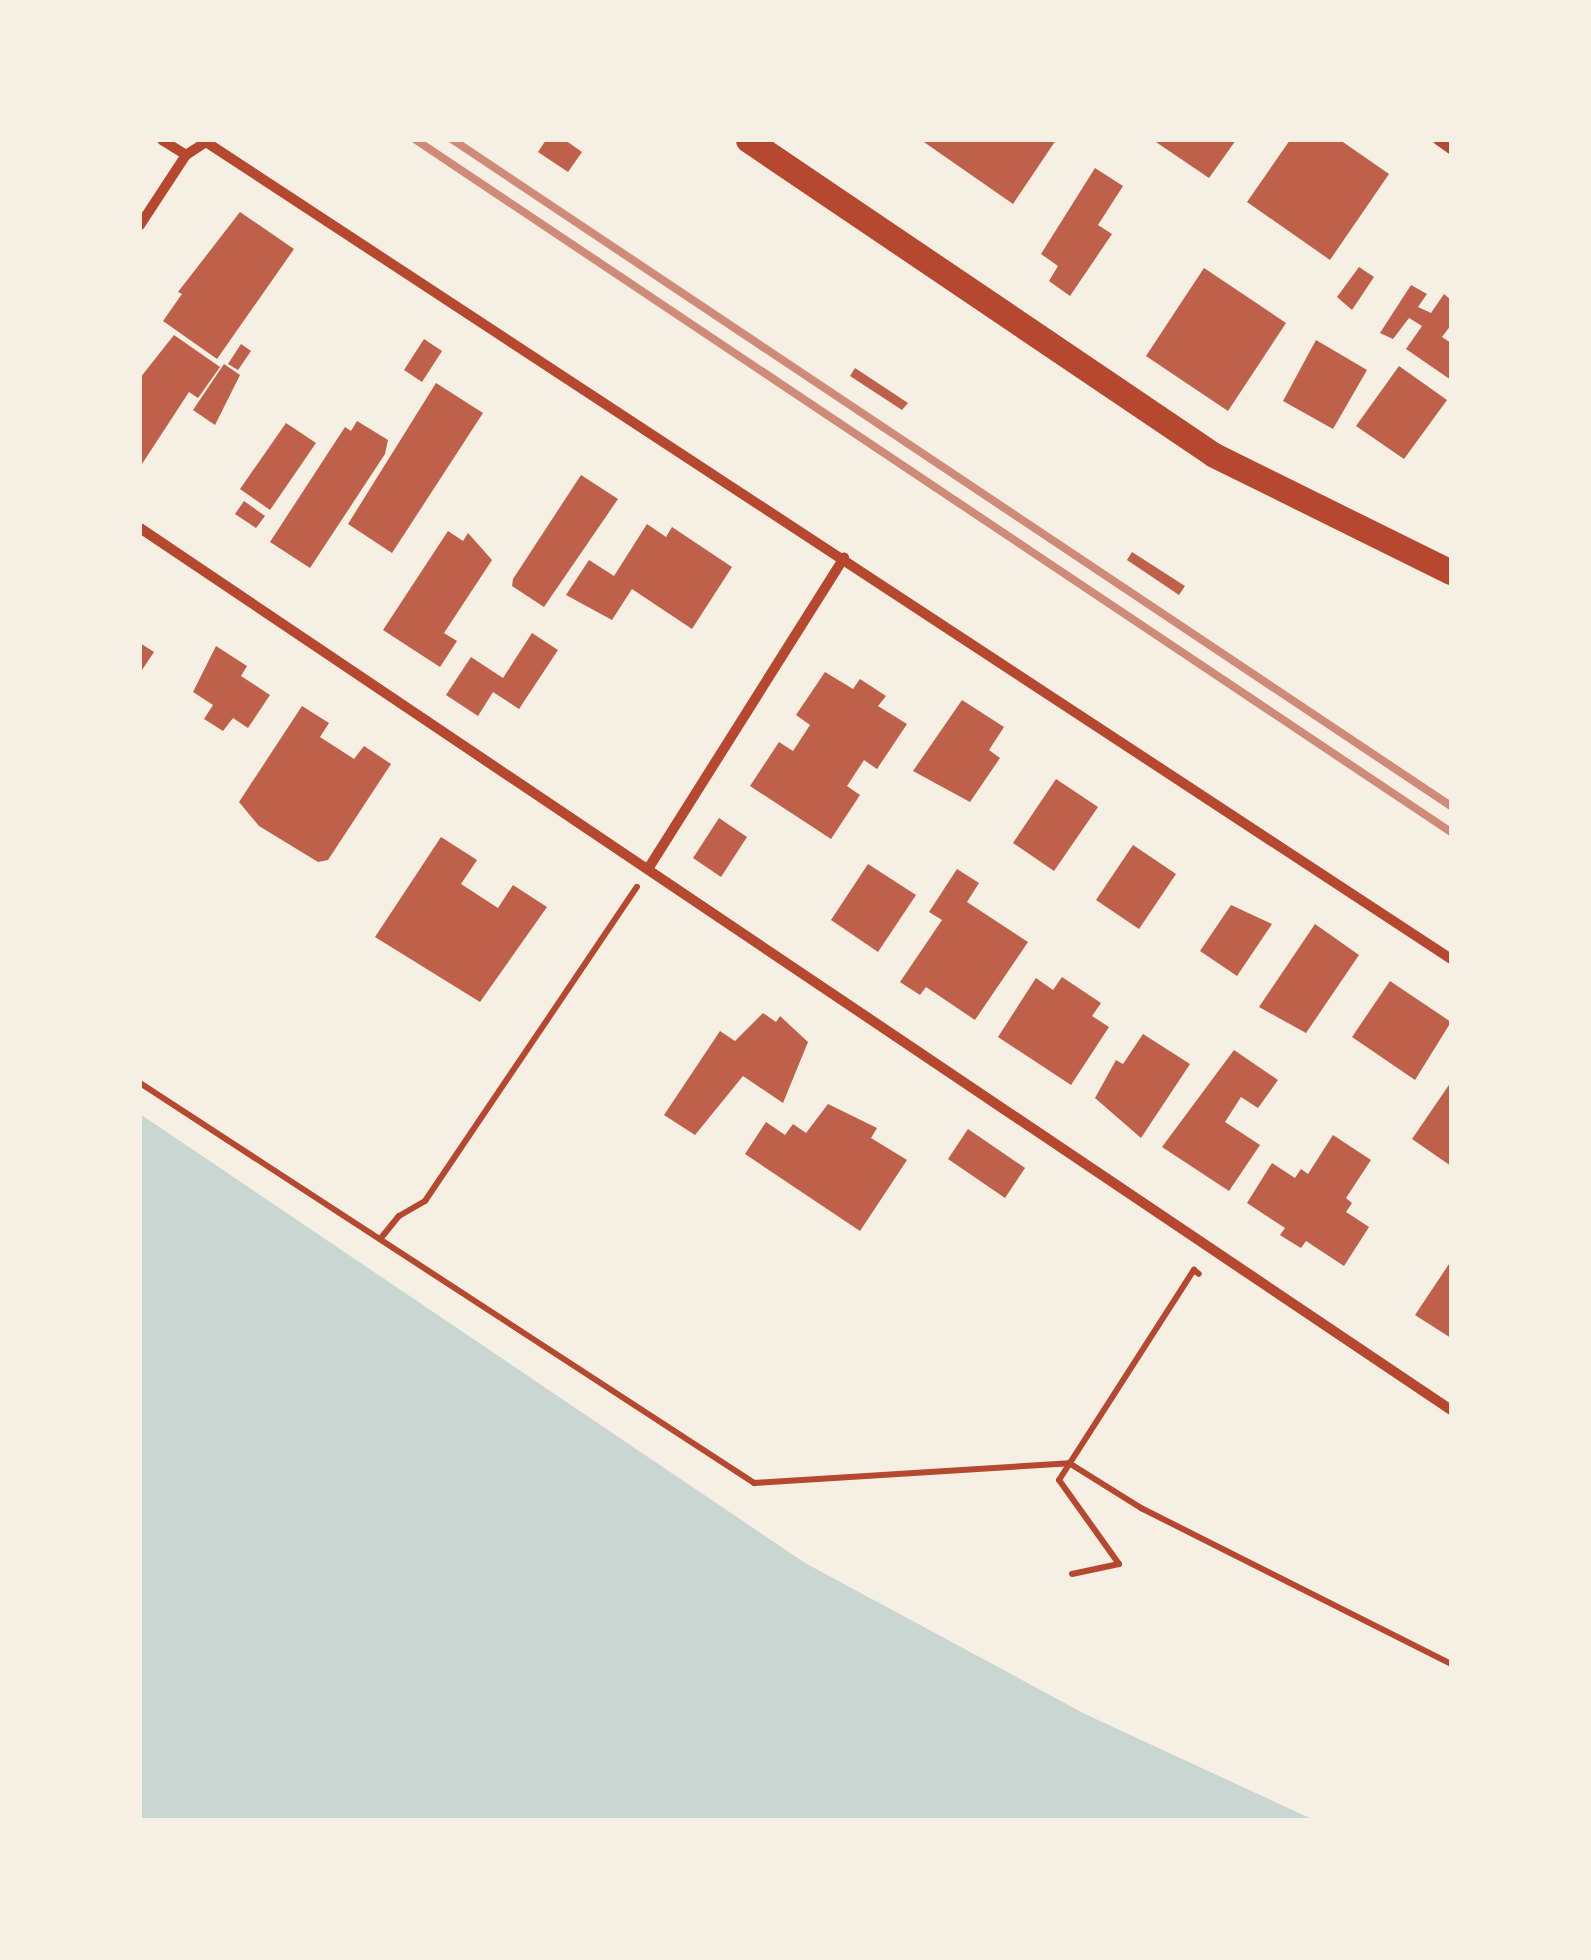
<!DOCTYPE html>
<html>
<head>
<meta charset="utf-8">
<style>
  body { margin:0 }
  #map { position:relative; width:1591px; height:1960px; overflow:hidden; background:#f6efe4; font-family:Raleway,sans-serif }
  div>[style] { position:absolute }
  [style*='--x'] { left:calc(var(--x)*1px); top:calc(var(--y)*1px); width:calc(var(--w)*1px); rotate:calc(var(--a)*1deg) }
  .water>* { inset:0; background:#c9d6d2 }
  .building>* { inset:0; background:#bf614a }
  .path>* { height:6px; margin:-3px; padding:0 3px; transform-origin:3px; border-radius:3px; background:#b5482f }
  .minor>* { height:10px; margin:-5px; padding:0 5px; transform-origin:5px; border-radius:5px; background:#b5482f }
  .primary>* { height:25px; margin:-12.5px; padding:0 12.5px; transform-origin:12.5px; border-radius:12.5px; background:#b5482f }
  .rail>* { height:8px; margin:-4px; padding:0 4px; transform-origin:4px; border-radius:4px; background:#cf8b77 }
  span { translate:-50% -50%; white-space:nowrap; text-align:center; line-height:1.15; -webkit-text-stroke:8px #f6efe4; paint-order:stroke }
  .frame { position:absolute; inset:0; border:142px solid #f6efe4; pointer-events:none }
</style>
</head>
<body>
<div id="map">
  <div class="water">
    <i style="clip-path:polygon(140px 1114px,805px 1563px,1085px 1714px,1314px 1820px,140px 1820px)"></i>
  </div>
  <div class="building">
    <i style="clip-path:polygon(546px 140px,565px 140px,582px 152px,568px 172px,538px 152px)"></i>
    <i style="clip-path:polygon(921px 140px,1056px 140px,1013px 204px)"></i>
    <i style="clip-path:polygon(1153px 140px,1236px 140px,1209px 178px)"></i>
    <i style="clip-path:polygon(1290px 140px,1340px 140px,1389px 174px,1330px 260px,1247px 202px)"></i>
    <i style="clip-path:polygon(1095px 168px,1123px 186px,1098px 225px,1112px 234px,1070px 296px,1049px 281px,1058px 266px,1041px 254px)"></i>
    <i style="clip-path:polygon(240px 212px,294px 249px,217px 359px,163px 321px,182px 294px,178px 292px)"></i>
    <i style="clip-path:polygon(1359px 267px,1374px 277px,1352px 310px,1337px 297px)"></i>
    <i style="clip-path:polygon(1204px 268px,1286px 323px,1228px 411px,1146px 356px)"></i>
    <i style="clip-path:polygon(1411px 285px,1427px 294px,1418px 307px,1431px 313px,1444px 294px,1451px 300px,1451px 325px,1442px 337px,1451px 343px,1451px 380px,1406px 349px,1422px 326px,1409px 318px,1393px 339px,1380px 333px)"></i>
    <i style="clip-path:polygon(174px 335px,220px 367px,198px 398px,189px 392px,140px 467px,140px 378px)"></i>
    <i style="clip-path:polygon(424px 339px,442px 351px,422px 382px,404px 370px)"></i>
    <i style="clip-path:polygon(1316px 340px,1367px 370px,1333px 429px,1283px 401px)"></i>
    <i style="clip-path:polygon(241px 344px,251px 351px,238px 370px,228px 364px)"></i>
    <i style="clip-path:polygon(224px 364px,240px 375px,215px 425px,193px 410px)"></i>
    <i style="clip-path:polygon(1399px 366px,1447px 400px,1404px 459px,1356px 426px)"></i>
    <i style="clip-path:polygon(855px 368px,908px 403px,902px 410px,850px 376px)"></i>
    <i style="clip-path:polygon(436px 383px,483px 413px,392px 553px,348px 524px)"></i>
    <i style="clip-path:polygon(357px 421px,388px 440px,385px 454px,310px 568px,270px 542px,345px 427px,351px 431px)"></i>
    <i style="clip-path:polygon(286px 423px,316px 443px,270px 510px,240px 489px)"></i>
    <i style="clip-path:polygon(581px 475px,618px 499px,544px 607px,512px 586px,513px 579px)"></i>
    <i style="clip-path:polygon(244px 501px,265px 516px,256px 528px,235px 514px)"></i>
    <i style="clip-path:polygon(647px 524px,666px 537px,672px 527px,732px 567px,692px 629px,632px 589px,612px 620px,566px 595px,589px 560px,614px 576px)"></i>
    <i style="clip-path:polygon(448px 531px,463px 541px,468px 533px,492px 560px,444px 633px,457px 641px,440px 667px,383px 630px)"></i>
    <i style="clip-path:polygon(1132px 552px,1185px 586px,1179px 595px,1127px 560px)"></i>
    <i style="clip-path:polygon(532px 633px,558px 650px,519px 709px,493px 692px,478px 716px,446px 695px,471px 657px,503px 678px)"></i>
    <i style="clip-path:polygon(140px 643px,154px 652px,140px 673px)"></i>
    <i style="clip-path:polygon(216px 646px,247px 666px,241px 676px,270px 695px,248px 728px,233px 718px,223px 731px,204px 719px,213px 705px,193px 692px)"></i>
    <i style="clip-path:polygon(825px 672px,853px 689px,860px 679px,886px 696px,878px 706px,907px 724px,877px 769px,864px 760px,847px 786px,860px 795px,831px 839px,750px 786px,779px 742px,793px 751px,810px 725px,796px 715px)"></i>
    <i style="clip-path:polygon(962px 700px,1004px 727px,989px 750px,1000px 758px,970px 802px,913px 771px)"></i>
    <i style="clip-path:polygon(302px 706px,329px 723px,320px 737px,354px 759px,364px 746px,391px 764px,328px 860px,318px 862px,259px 826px,239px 802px)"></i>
    <i style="clip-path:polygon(1056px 779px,1098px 807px,1054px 871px,1013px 843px)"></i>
    <i style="clip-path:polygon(719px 818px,747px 837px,721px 877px,693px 858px)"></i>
    <i style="clip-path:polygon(441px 837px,477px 860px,461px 884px,498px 908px,513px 885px,547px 907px,480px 1002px,375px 937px)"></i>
    <i style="clip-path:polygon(1133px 845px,1176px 874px,1139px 929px,1096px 900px)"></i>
    <i style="clip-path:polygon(868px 864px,916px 895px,878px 952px,831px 920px)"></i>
    <i style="clip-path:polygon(957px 869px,979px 883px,967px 902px,1028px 942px,975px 1020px,926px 987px,920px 995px,900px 982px,942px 920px,929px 912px)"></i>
    <i style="clip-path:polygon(1231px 905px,1272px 924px,1237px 976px,1200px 951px)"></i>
    <i style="clip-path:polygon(1315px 924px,1359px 955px,1306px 1033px,1259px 1007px)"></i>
    <i style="clip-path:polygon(1062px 977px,1101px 1003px,1092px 1016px,1109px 1027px,1071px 1085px,998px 1037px,1036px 978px,1053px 990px)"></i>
    <i style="clip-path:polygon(1390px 981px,1451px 1022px,1415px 1080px,1352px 1037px)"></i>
    <i style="clip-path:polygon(763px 1013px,776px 1022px,780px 1016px,808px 1042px,783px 1103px,743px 1076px,695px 1135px,664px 1115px,720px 1031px,735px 1041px)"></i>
    <i style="clip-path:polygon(1143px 1034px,1190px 1064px,1141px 1138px,1095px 1098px,1116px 1060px,1123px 1064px)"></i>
    <i style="clip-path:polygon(1234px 1050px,1278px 1080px,1258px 1108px,1241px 1097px,1225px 1122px,1260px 1145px,1229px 1191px,1162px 1147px)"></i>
    <i style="clip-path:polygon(1451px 1082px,1451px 1166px,1412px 1139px)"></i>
    <i style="clip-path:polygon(828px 1104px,877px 1128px,871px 1138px,907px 1160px,860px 1231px,745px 1154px,766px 1122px,785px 1135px,793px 1124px,806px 1133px)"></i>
    <i style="clip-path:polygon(968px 1129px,1025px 1168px,1005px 1198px,948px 1159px)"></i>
    <i style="clip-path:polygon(1333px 1135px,1371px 1160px,1346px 1198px,1352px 1203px,1346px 1212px,1369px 1227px,1344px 1266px,1306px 1241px,1301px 1248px,1291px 1242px,1280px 1235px,1285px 1228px,1247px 1203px,1272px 1163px,1295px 1178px,1301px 1169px,1308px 1174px)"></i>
    <i style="clip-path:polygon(1451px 1261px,1451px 1338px,1415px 1315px)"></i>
  </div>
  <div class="path">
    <i style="--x:140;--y:1083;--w:733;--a:33.08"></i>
    <i style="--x:754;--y:1483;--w:316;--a:-3.6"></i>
    <i style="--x:1069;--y:1463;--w:85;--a:32"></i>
    <i style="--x:1141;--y:1508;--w:347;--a:26.7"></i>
    <i style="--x:381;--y:1238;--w:28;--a:-51"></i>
    <i style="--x:399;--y:1216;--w:30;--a:-30"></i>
    <i style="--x:425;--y:1201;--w:379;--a:-56"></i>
    <i style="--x:1072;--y:1574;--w:48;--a:-12"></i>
    <i style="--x:1119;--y:1564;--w:103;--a:-125.5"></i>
    <i style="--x:1059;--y:1480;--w:250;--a:-57.3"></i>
    <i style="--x:1194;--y:1270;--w:6;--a:39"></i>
  </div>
  <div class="minor">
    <i style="--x:162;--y:140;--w:28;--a:32"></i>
    <i style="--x:1438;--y:140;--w:16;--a:35"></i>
    <i style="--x:140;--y:225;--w:84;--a:-56.7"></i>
    <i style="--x:186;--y:155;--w:24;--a:-33"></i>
    <i style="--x:206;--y:142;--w:1489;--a:33.27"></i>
    <i style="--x:140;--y:528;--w:1580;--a:33.93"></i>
    <i style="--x:648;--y:869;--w:368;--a:-57.8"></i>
  </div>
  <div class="primary">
    <i style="--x:748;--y:140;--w:562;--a:34.06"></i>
    <i style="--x:1214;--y:455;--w:264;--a:26.3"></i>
  </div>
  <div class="rail">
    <i style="--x:416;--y:140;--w:1245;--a:33.77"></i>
    <i style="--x:453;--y:140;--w:1200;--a:33.72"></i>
  </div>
  <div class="frame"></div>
</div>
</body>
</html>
